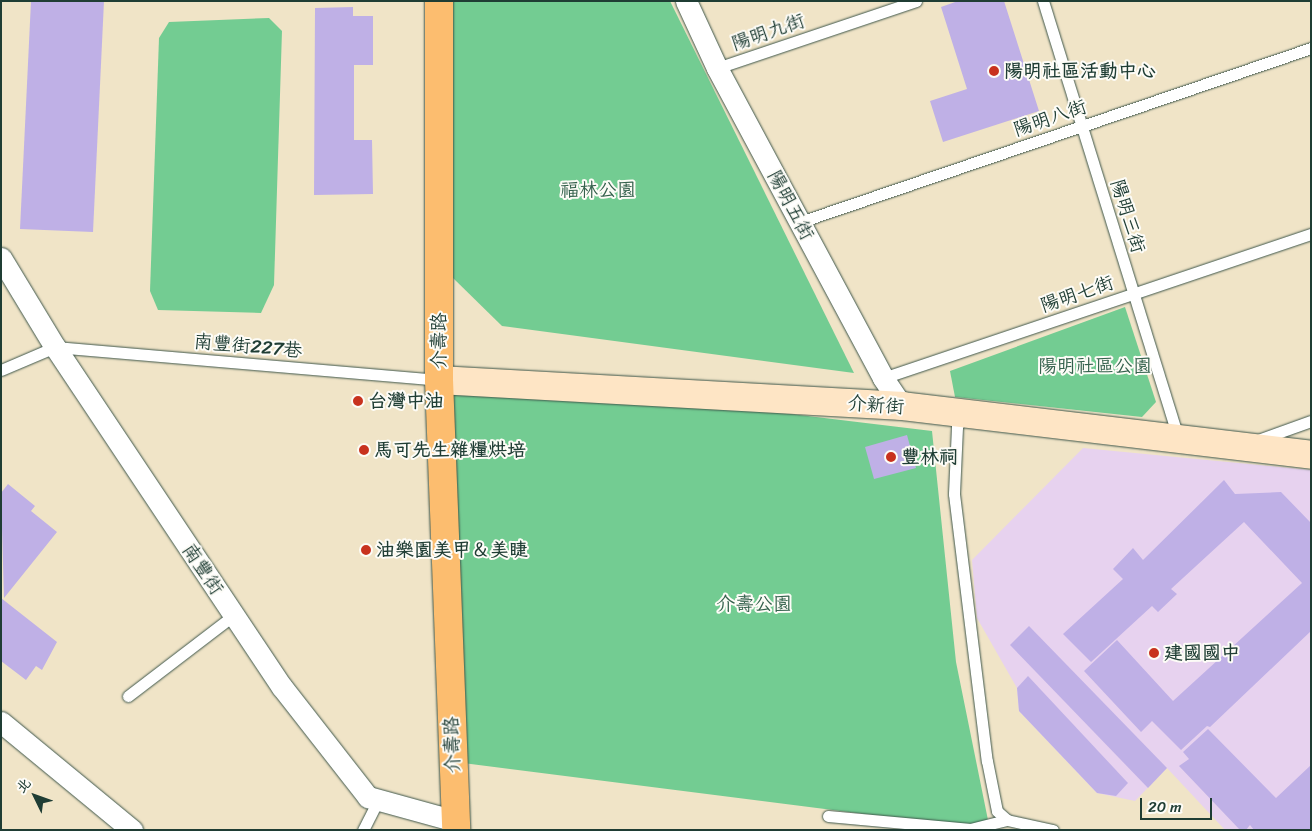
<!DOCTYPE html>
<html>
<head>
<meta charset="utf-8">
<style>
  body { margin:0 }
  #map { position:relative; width:1312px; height:831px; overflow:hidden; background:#f0e4c7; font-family:Sriracha,"LXGW WenKai TC",sans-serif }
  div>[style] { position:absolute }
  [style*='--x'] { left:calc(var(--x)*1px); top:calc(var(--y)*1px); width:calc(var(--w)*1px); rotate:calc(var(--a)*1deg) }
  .built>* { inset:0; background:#e7d2ef }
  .green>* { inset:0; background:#73cc92 }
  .building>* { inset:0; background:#bfb0e6 }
  .roads { filter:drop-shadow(0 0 1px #3e564a) drop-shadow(0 0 1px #3e564a) }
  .lane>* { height:11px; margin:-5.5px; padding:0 5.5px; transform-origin:5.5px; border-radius:5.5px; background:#fff }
  .street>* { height:21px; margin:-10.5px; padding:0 10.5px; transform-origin:10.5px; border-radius:10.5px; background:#fff }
  .secondary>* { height:28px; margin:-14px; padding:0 14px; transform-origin:14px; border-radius:14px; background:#fee5c5 }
  .primary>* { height:28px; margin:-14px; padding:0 14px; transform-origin:14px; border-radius:14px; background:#fcbd6f }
  .dots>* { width:14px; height:14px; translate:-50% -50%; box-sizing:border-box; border:2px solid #fdfcf7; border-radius:50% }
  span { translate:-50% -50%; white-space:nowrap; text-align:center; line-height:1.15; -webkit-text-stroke:4px #fdfcf7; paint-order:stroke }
  .street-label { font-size:19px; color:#1f3d34 }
  .poi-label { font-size:19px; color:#1f3d34; font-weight:700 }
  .left { translate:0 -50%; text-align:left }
  .park-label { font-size:19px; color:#34614c }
  .frame { position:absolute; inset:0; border:2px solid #1f3d34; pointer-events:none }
  .north { position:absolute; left:10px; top:771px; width:50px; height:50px; -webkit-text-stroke:4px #fdfcf7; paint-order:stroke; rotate:312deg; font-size:14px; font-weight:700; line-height:20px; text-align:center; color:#1f3d34 }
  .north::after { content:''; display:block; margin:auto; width:18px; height:22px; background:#1f3d34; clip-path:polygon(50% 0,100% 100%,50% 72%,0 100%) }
  .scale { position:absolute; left:1140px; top:798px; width:72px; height:22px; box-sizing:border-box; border:2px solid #1f3d34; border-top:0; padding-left:6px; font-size:15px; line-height:18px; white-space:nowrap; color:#1f3d34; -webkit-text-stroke:4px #fdfcf7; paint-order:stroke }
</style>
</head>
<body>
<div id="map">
  <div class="built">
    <i style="clip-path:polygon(1083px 448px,1311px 470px,1311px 830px,1225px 830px,1167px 768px,1135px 801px,1097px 793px,1019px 711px,1017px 688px,977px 618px,972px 560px)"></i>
  </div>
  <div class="green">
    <i style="clip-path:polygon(449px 1px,670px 1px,854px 373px,502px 326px,452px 277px)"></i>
    <i style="clip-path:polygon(269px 18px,282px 31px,274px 285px,261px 313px,158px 310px,150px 291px,159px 38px,169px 22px)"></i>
    <i style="clip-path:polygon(1125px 307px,1156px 402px,1142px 417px,955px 397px,950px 371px)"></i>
    <i style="clip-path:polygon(449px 373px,932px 431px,956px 662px,990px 830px,463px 763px)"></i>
  </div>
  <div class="building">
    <i style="clip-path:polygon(31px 1px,104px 1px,93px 232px,20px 229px)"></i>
    <i style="clip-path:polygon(958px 1px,1004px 1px,1039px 111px,943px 142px,930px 101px,967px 89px,941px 7px)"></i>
    <i style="clip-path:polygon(353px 7px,353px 16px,373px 16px,373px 65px,354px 65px,354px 140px,372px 140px,373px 194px,314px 195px,315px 8px)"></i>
    <i style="clip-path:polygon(907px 435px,916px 468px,874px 479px,865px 447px)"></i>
    <i style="clip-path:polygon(1224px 480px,1235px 494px,1281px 492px,1311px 523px,1311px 631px,1210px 727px,1207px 726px,1181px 750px,1152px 721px,1141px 732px,1084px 671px,1117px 640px,1173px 701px,1302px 583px,1244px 522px,1171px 589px,1177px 594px,1158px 612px,1152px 606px,1091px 662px,1063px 634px,1123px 579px,1113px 569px,1133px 548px,1143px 560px)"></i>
    <i style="clip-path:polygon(8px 484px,35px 506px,31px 511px,57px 532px,4px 598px,1px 493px)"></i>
    <i style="clip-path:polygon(1px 598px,57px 642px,42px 670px,36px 666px,26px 680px,1px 661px)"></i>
    <i style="clip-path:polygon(1029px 626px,1167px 768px,1148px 788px,1010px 645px)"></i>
    <i style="clip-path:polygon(1028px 676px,1128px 783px,1116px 796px,1097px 793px,1019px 711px,1017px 688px)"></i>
    <i style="clip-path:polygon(1208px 729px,1276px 798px,1311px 765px,1311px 830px,1254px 830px,1250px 825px,1246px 830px,1240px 830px,1179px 766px,1189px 759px,1183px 752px)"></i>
  </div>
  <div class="roads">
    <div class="lane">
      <i style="--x:1043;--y:1;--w:459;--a:72.8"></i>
      <i style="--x:717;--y:68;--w:210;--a:-18.6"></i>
      <i style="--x:800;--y:222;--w:540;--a:-18.8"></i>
      <i style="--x:1;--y:370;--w:59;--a:-23.1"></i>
      <i style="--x:55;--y:347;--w:385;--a:4.9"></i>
      <i style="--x:883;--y:378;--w:452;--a:-18.6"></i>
      <i style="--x:962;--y:415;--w:13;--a:113"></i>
      <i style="--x:957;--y:427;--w:67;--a:92.6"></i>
      <i style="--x:954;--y:494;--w:269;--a:83"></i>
      <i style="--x:987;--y:761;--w:51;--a:78.7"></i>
      <i style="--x:997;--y:811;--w:13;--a:42"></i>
      <i style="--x:1007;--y:820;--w:47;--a:12.3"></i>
      <i style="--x:1255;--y:441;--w:59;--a:-19.7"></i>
      <i style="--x:128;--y:696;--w:133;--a:-37.4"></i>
      <i style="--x:828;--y:816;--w:143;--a:5.2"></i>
      <i style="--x:970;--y:829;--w:38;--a:-14"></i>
      <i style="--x:363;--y:830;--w:34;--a:-63"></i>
    </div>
    <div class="street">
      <i style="--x:686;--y:1;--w:74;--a:65.2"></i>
      <i style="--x:717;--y:68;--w:352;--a:61.8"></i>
      <i style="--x:883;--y:378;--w:34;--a:56"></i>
      <i style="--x:1;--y:258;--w:104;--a:58.8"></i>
      <i style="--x:55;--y:347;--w:409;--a:56.3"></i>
      <i style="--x:282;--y:687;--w:140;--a:52"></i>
      <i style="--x:368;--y:797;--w:90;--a:15.4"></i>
      <i style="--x:1;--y:722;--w:170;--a:39.5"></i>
    </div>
    <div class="secondary">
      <i style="--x:439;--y:380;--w:464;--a:3.2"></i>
      <i style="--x:902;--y:406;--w:412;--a:6.8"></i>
    </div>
    <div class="primary">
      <i style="--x:439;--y:1;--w:379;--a:90"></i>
      <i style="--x:439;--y:380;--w:450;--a:87.8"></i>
    </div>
  </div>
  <div class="dots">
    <i style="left:994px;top:71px;background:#c8321e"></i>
    <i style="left:358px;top:401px;background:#c8321e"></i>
    <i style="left:364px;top:450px;background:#c8321e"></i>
    <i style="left:891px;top:457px;background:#c8321e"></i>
    <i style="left:366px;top:550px;background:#c8321e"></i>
    <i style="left:1154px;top:653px;background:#c8321e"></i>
  </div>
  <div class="street-label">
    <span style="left:768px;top:32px;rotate:-19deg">陽明九街</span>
    <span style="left:1050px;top:118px;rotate:-19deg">陽明八街</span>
    <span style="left:791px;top:205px;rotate:62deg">陽明五街</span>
    <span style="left:1128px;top:216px;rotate:73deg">陽明三街</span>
    <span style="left:1077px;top:294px;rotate:-19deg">陽明七街</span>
    <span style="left:439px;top:341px;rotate:-90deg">介壽路</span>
    <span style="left:248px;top:346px;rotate:5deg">南豐街227巷</span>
    <span style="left:876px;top:405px;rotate:4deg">介新街</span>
    <span style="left:203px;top:569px;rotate:56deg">南豐街</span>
    <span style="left:452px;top:745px;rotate:-92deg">介壽路</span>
  </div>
  <div class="poi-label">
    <span class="left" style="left:1004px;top:71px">陽明社區活動中心</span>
    <span class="left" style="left:368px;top:401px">台灣中油</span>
    <span class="left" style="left:374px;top:450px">馬可先生雜糧烘培</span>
    <span class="left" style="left:901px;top:457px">豐林祠</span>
    <span class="left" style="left:376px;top:550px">油樂園美甲＆美睫</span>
    <span class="left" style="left:1164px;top:653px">建國國中</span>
  </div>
  <div class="park-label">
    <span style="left:598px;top:190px">福林公園</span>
    <span style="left:1095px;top:366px">陽明社區公園</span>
    <span style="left:754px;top:604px">介壽公園</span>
  </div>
  <div class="frame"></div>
  <div class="north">北</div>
  <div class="scale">20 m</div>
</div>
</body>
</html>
